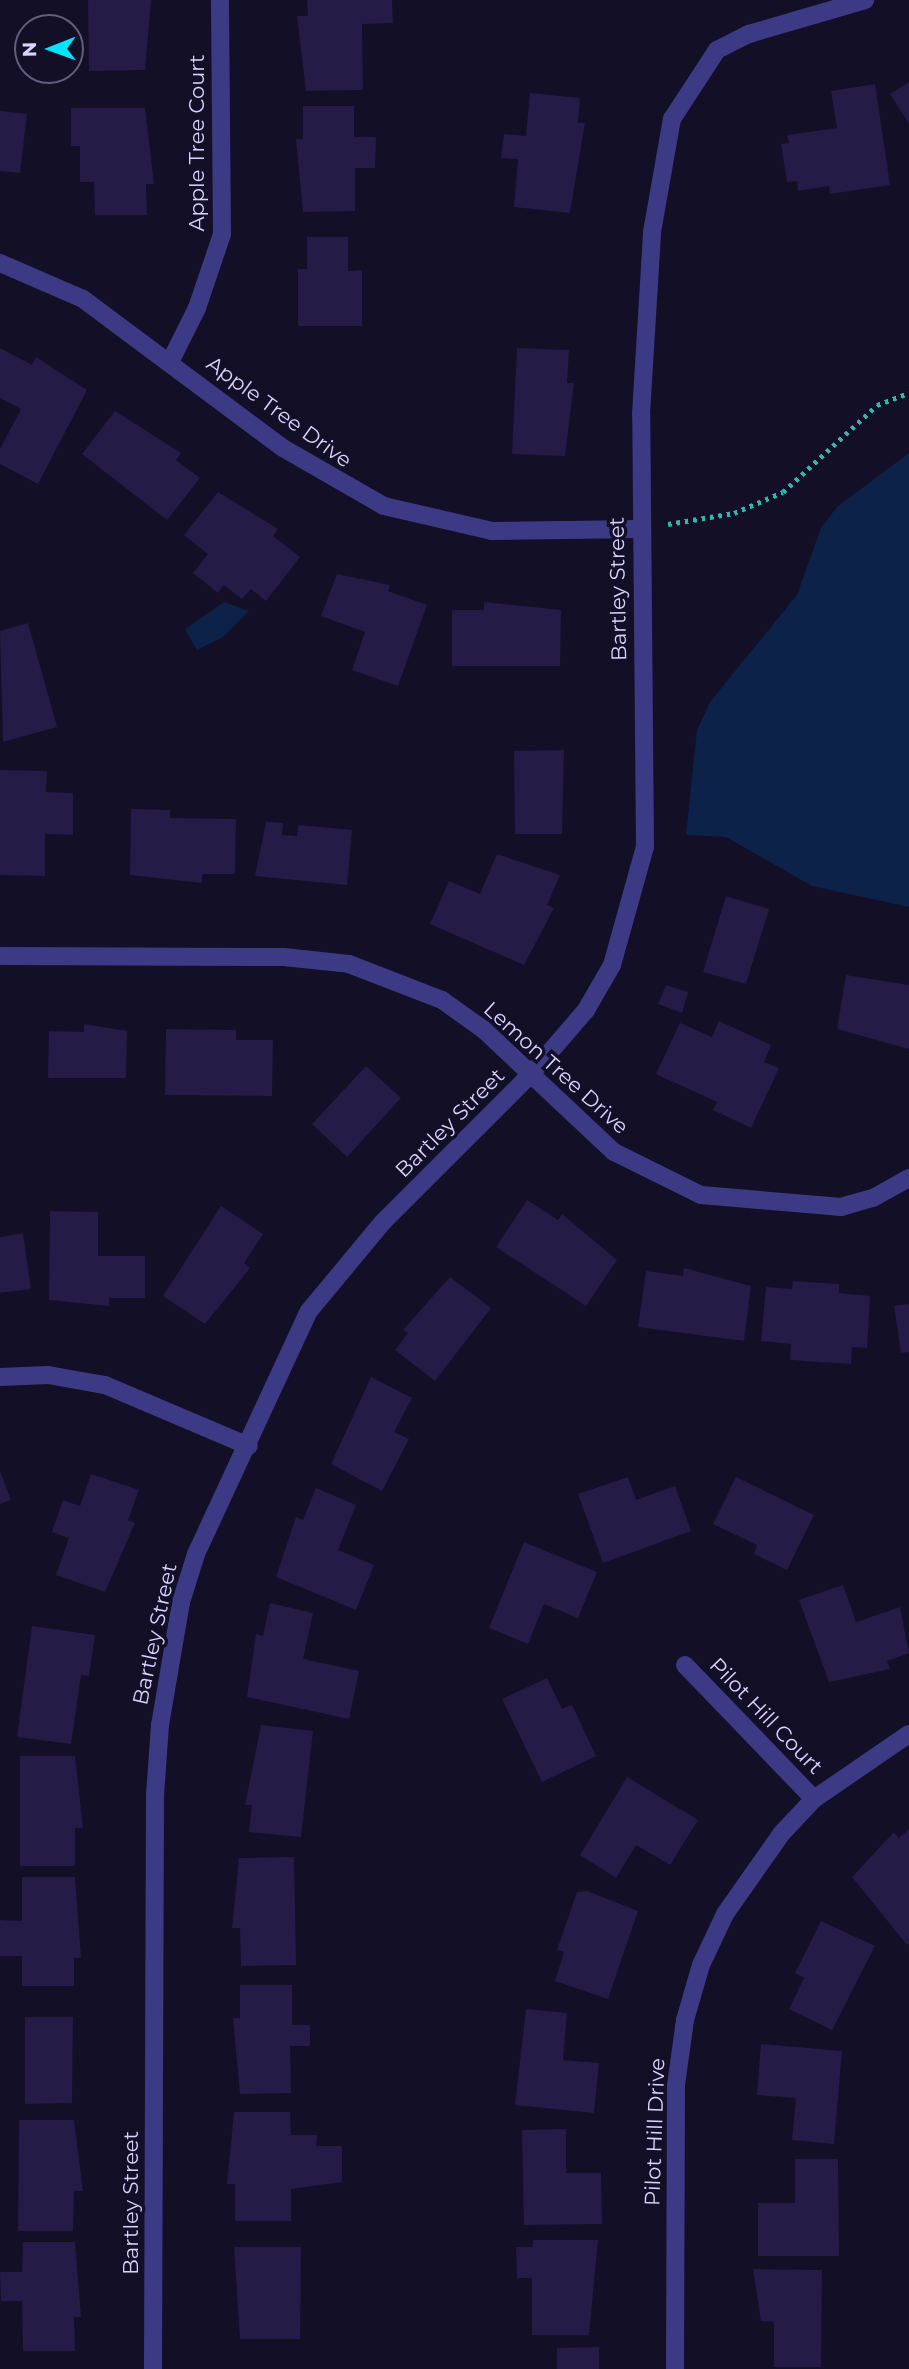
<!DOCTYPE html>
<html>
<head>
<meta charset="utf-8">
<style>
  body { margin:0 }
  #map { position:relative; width:909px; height:2369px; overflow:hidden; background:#130f26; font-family:Montserrat,sans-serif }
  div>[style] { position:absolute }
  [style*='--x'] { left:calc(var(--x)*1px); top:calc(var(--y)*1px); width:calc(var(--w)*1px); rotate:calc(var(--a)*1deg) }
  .water>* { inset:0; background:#0c2248 }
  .building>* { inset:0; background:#241b47 }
  .path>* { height:4.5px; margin-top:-2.25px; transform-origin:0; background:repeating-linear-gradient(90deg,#2fb8b0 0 3.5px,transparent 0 8.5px) }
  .minor>* { height:18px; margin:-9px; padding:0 9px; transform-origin:9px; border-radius:9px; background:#3d3a85 }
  span { translate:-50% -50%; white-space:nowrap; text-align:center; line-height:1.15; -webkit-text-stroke:7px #130f26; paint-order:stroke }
  .street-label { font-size:21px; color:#d9d4ff }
  .north { position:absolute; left:14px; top:14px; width:70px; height:70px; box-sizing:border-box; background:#130f26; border:2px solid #625e7d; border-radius:50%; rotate:269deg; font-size:19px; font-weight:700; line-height:28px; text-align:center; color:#d9d4ff }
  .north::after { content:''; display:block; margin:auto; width:24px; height:32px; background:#00e5ff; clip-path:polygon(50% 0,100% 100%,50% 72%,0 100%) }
</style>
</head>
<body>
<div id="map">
  <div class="water">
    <i style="clip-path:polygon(909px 453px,909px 907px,812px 886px,726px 837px,686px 835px,697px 730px,710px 702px,797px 595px,821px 528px,837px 507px)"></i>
    <i style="clip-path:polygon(224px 602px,249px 611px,223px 637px,197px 650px,185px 629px)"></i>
  </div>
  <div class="building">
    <i style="clip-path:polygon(88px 0,151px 0,145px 70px,89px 71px)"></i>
    <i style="clip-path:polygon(307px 0,392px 0,393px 23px,362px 24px,363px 90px,306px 91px,297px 16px,308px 16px)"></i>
    <i style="clip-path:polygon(909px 82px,909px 124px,890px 94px)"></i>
    <i style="clip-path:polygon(875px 84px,890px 185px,830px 194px,829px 186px,798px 191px,797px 181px,787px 182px,781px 144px,789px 143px,787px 135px,837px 128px,831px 91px)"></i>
    <i style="clip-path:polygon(530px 93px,580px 98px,578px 123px,585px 123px,570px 213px,514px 207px,518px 159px,501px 158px,504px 134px,526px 136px)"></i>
    <i style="clip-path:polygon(303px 106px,354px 106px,354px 137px,376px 137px,375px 168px,355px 168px,355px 211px,303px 212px,296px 139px,303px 139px)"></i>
    <i style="clip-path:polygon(71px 108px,145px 108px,154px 184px,146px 184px,147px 215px,95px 215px,94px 182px,80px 182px,80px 146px,71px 146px)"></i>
    <i style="clip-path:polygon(0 111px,27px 114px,20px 173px,0 171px)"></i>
    <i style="clip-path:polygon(307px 237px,348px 237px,348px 271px,362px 270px,362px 326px,298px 326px,298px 269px,307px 269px)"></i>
    <i style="clip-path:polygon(0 348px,32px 365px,36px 357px,87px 390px,38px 484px,0 464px,0 449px,21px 409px,0 398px)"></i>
    <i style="clip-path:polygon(517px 348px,569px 350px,567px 383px,574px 383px,565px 456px,512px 454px)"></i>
    <i style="clip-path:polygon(115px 411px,181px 453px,176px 460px,200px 478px,167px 520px,82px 454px)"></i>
    <i style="clip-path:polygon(218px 492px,278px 529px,273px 536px,300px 557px,266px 601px,251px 589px,242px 599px,224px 585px,218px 593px,193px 573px,208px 554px,184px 535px)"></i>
    <i style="clip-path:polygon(337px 574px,390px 585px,388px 591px,427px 605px,398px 686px,352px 670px,365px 632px,321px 616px)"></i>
    <i style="clip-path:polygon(484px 602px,561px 610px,560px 666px,452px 666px,452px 610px,484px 610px)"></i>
    <i style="clip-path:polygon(28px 623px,57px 727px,3px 742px,0 631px)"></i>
    <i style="clip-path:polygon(564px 750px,562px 834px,515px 834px,514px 751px)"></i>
    <i style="clip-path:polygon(0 770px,47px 771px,46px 792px,73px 793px,73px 835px,45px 834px,45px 876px,0 875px)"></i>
    <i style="clip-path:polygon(131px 809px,170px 810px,170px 818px,236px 819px,235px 874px,202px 874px,202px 883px,130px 875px)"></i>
    <i style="clip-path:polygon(266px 822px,283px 823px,282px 835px,297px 836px,298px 825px,352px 830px,347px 885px,255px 876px)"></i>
    <i style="clip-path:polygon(497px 854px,560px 875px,547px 905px,554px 908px,524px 965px,430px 924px,449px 881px,480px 894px)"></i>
    <i style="clip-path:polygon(726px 896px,769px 909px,746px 984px,703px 972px)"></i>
    <i style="clip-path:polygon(846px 975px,909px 985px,909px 1049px,837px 1029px)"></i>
    <i style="clip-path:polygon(666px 985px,688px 992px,682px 1013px,658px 1004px)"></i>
    <i style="clip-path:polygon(719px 1021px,771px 1045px,764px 1062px,779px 1068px,751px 1128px,713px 1110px,717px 1102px,656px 1074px,680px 1023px,712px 1037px)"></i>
    <i style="clip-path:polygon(84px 1024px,127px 1031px,126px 1078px,48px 1078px,49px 1031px,84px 1032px)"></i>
    <i style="clip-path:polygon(166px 1029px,236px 1030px,236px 1040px,273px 1040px,272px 1096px,165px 1095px)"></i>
    <i style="clip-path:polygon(366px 1066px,401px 1098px,347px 1157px,312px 1124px)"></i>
    <i style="clip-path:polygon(527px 1200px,558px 1220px,562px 1214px,617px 1260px,586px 1306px,496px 1247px)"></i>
    <i style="clip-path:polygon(221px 1206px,263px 1234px,244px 1263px,250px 1268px,205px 1324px,163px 1296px)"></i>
    <i style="clip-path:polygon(50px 1211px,98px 1212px,98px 1256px,145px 1256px,145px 1298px,109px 1298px,109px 1306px,49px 1300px)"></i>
    <i style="clip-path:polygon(23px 1233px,31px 1289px,0 1293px,0 1237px)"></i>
    <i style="clip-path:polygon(684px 1268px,751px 1286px,744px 1341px,638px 1327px,646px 1271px,683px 1276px)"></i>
    <i style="clip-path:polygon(450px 1277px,491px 1308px,435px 1381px,395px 1350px,408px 1333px,403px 1330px)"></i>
    <i style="clip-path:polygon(793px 1281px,839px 1284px,839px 1293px,870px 1296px,867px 1348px,852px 1347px,851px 1364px,790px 1360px,791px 1344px,761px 1341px,766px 1287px,792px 1289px)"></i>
    <i style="clip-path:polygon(909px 1304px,909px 1352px,901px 1353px,894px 1306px)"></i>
    <i style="clip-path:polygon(371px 1377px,412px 1398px,394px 1432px,409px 1439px,382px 1491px,331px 1464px)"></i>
    <i style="clip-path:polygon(0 1471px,11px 1500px,0 1504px)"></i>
    <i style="clip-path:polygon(91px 1474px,139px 1490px,128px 1520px,135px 1523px,105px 1592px,56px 1575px,69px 1538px,52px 1532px,63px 1500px,80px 1506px)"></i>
    <i style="clip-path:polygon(628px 1477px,636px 1500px,675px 1486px,691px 1531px,603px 1563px,578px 1494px)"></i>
    <i style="clip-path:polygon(736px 1477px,814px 1515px,787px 1570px,754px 1554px,757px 1545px,713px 1524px)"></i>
    <i style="clip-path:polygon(316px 1488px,356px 1505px,338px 1550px,374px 1565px,356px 1610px,276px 1577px,296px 1517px,303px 1520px)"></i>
    <i style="clip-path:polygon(524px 1542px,597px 1572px,578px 1618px,544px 1604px,528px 1644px,489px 1628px)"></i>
    <i style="clip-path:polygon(843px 1585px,856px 1622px,900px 1607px,909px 1653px,887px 1661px,890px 1669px,829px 1682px,799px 1600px)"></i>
    <i style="clip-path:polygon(270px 1603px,313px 1613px,303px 1659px,359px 1671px,349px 1719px,247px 1697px,256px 1634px,263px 1636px)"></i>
    <i style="clip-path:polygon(32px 1626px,95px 1635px,89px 1676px,81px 1675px,71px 1744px,17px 1737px)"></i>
    <i style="clip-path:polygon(547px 1678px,562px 1709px,572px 1705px,596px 1756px,542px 1782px,502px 1699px)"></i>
    <i style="clip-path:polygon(261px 1725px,313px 1731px,301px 1837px,249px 1832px,252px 1805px,245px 1805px)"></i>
    <i style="clip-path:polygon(20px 1756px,75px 1756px,83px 1828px,75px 1828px,75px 1866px,20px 1866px)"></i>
    <i style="clip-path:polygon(627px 1777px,698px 1820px,670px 1865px,636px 1845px,616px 1878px,580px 1855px)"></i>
    <i style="clip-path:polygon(909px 1829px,909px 1943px,907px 1945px,852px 1877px,894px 1832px,899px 1838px)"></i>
    <i style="clip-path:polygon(294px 1857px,296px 1965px,241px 1966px,240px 1928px,232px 1928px,239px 1858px)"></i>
    <i style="clip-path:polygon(22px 1877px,75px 1877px,81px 1958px,74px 1958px,74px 1986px,22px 1986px,22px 1956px,0 1956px,0 1920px,22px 1921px)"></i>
    <i style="clip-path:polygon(587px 1891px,638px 1911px,608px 1999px,555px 1981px,564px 1952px,557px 1950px,577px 1892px)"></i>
    <i style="clip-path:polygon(821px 1921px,875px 1946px,832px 2030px,789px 2009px,804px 1978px,795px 1973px)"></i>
    <i style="clip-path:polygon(240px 1985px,292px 1985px,292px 2025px,310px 2025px,310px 2046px,290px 2046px,291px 2093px,240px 2094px,233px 2018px,240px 2018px)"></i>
    <i style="clip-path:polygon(526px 2009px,567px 2013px,563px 2060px,599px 2063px,594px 2113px,515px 2105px)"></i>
    <i style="clip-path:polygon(25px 2017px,73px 2017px,72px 2103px,25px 2104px)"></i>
    <i style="clip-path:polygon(761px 2044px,842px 2051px,834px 2144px,792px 2140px,796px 2098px,757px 2095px)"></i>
    <i style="clip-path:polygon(234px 2112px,290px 2112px,291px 2135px,317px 2135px,316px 2146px,342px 2146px,342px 2182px,291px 2189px,291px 2221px,235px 2221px,235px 2184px,227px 2184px)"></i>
    <i style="clip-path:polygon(19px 2120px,74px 2120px,83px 2191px,74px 2191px,73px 2231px,18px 2231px)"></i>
    <i style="clip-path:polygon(566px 2129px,566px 2173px,601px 2173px,602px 2224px,524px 2225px,522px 2130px)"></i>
    <i style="clip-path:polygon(795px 2159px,838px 2159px,839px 2256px,758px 2256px,758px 2203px,795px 2203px)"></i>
    <i style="clip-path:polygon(533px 2240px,598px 2240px,589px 2335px,532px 2335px,532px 2278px,517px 2278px,516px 2247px,533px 2247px)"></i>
    <i style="clip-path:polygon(23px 2242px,75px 2242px,81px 2317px,74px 2317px,75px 2351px,23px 2351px,22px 2301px,1px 2301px,0 2272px,22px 2272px)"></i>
    <i style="clip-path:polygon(234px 2247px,301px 2247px,300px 2339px,240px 2339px)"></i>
    <i style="clip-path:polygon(753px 2269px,822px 2270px,821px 2367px,774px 2367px,774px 2322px,761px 2321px)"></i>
    <i style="clip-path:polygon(599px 2347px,599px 2369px,557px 2369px,557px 2348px)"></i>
  </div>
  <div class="path">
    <i style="--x:668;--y:524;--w:67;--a:-9.5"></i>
    <i style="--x:734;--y:513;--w:53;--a:-23.2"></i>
    <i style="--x:783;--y:492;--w:128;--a:-42.8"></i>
    <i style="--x:877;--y:405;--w:34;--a:-21"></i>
  </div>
  <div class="minor">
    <i style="--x:0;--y:263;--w:90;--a:23.4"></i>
    <i style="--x:83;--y:299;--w:249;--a:36.7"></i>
    <i style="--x:283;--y:448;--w:116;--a:29.9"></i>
    <i style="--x:384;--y:506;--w:111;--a:13"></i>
    <i style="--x:492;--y:531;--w:148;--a:-0.8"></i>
    <i style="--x:171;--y:360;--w:58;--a:-63.4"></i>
    <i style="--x:197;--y:308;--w:78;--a:-71.3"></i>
    <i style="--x:222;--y:234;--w:234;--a:-90.5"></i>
    <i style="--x:0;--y:956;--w:284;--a:0.2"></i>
    <i style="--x:284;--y:957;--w:65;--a:6.1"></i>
    <i style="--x:349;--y:964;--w:100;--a:21.2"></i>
    <i style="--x:442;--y:1000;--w:52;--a:35.5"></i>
    <i style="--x:484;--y:1030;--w:178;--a:43.2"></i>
    <i style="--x:614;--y:1152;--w:97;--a:26.3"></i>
    <i style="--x:701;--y:1195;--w:141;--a:4.9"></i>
    <i style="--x:841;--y:1207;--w:33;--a:-16"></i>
    <i style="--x:873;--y:1198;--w:41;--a:-29.1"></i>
    <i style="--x:0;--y:1377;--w:48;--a:-2.4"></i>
    <i style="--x:48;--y:1375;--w:58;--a:10"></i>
    <i style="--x:105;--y:1385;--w:156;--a:23"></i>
    <i style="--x:685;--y:1665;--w:186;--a:46.1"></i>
    <i style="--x:153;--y:2369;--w:574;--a:-89.8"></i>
    <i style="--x:155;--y:1795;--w:70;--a:-85.9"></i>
    <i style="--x:160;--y:1725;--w:125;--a:-80.3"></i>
    <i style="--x:181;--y:1602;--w:50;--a:-72.6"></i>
    <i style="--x:196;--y:1554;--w:268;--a:-65.1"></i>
    <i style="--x:309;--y:1311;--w:116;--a:-50.3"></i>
    <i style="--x:383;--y:1222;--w:209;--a:-45"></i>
    <i style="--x:531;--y:1074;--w:84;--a:-49.3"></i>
    <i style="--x:586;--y:1010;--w:52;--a:-60"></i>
    <i style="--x:612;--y:965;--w:123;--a:-74.4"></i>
    <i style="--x:645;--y:847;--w:433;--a:-90.5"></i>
    <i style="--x:641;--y:414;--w:182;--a:-86.5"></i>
    <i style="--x:652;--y:232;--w:115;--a:-80"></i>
    <i style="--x:672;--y:119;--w:82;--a:-56.9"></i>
    <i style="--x:717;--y:50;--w:36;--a:-27"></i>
    <i style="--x:749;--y:34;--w:121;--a:-16.3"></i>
    <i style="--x:675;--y:2369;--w:284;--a:-89.8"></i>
    <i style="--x:676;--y:2085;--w:66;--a:-82.1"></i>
    <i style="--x:685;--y:2020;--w:57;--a:-73.8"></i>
    <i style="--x:701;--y:1965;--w:56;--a:-64.8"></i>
    <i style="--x:725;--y:1914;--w:99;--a:-54.9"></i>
    <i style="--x:782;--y:1833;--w:47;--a:-46.7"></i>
    <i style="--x:814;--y:1799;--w:115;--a:-34.4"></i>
  </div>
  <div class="street-label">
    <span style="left:197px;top:143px;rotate:-90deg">Apple Tree Court</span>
    <span style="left:279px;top:412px;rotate:36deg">Apple Tree Drive</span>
    <span style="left:618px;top:589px;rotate:-91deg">Bartley Street</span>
    <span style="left:556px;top:1068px;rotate:42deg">Lemon Tree Drive</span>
    <span style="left:450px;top:1123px;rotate:-45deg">Bartley Street</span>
    <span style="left:155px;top:1634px;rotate:-78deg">Bartley Street</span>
    <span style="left:766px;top:1716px;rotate:46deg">Pilot Hill Court</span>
    <span style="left:655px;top:2132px;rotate:-88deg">Pilot Hill Drive</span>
    <span style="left:131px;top:2203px;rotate:-90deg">Bartley Street</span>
  </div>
  <div class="north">N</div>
</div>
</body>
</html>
